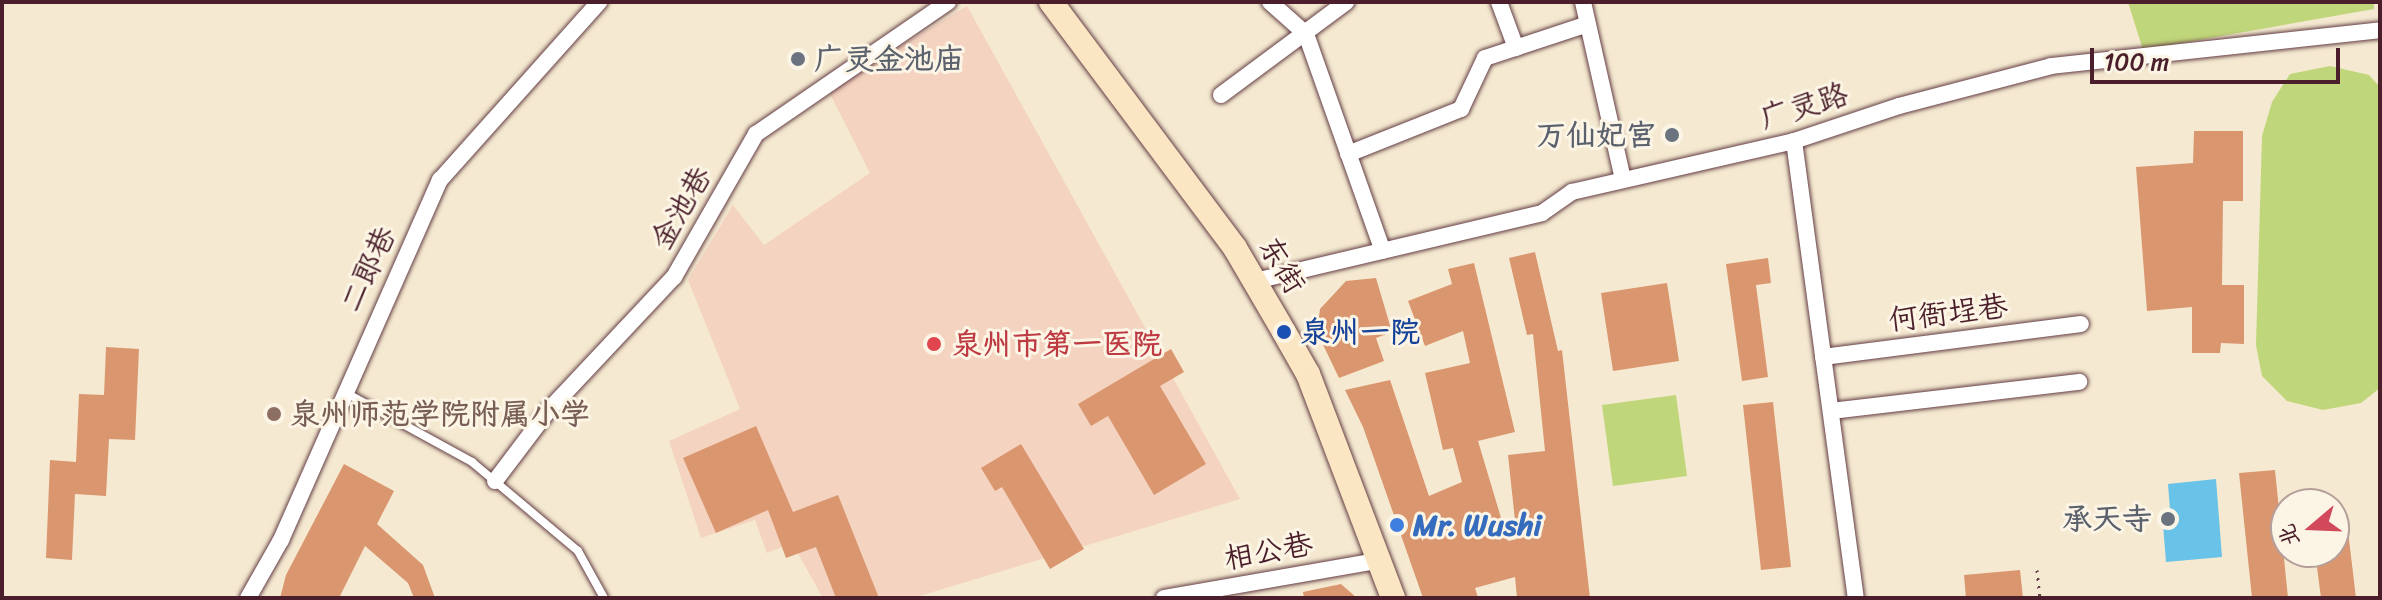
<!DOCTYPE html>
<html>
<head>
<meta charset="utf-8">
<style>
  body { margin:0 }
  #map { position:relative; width:2382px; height:600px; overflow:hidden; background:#f5ead1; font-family:Sriracha,"LXGW WenKai TC",sans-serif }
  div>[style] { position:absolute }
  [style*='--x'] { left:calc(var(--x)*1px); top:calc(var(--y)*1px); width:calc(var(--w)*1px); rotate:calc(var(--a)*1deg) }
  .built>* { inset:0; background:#f4d3c0 }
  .green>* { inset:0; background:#c0d67a }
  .water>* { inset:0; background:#69c2e7 }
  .building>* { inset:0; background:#da976f }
  .path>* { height:3px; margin-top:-1.5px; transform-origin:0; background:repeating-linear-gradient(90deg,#643d44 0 2px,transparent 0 8px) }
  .roads { filter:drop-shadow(0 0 2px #643d44) drop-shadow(0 0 2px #643d44) }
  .service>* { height:8px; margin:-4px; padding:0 4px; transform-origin:4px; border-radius:4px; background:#fff }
  .minor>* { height:16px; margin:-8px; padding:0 8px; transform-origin:8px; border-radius:8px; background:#fff }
  .secondary>* { height:24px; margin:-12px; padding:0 12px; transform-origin:12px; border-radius:12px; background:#fbe6c4 }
  .dots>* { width:22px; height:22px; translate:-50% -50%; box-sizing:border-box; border:4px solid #fcf5e5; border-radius:50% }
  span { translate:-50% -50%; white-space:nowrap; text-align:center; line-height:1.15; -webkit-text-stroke:6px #fcf5e5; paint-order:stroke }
  .worship-label { font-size:30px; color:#5b616d; font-weight:700 }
  .left { translate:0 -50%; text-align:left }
  .right { translate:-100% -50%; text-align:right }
  .street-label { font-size:30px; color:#4a1f2b }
  .transit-label { font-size:30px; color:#164399; font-weight:700 }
  .health-label { font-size:30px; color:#be3a42; font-weight:700 }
  .education-label { font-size:30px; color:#785e54; font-weight:700 }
  .shop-label { font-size:30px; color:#366cbe; font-weight:700 }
  .frame { position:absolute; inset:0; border:4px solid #4a1f2b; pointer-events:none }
  .north { position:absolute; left:2270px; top:488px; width:80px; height:80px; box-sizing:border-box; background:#fcf5e5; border:2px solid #b59f9b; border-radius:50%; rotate:251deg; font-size:22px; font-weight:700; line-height:32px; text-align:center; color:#4a1f2b }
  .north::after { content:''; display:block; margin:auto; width:28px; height:36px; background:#d1495b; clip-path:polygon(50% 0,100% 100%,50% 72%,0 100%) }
  .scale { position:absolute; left:2090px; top:48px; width:250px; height:36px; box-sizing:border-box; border:4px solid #4a1f2b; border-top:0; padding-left:10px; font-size:24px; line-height:28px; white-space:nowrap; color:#4a1f2b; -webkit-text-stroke:6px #fcf5e5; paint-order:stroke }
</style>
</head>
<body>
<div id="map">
  <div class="built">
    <i style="clip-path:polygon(967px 6px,1240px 499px,913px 598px,823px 598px,792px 543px,767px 553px,755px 520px,701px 538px,669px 441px,740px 409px,688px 280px,733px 205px,764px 245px,870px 173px,828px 90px)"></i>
  </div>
  <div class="green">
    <i style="clip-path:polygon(2128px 2px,2374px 2px,2374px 9px,2143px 50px)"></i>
    <i style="clip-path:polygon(2330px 66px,2369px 75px,2380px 87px,2380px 388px,2361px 403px,2323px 410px,2287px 401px,2262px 376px,2256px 345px,2262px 136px,2272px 102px,2290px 74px)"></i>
    <i style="clip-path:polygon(1676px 395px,1687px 476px,1613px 486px,1602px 405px)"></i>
  </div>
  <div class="water">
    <i style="clip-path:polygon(2216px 479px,2222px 557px,2166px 562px,2162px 512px,2170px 510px,2168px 484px)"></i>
  </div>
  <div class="building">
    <i style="clip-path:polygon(2194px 131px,2243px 131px,2243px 201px,2223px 201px,2222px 285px,2244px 285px,2244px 344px,2221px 343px,2220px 353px,2192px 353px,2192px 307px,2147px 311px,2136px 167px,2193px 163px)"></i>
    <i style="clip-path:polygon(1535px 252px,1558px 351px,1562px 350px,1590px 598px,1517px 598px,1515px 577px,1475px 588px,1478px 598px,1423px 598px,1363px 427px,1345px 390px,1390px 380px,1429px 496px,1462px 482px,1453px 448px,1443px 450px,1425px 373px,1470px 363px,1463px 331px,1425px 346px,1408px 301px,1452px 284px,1448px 269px,1474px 263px,1515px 432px,1478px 441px,1508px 541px,1517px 539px,1508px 455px,1545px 451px,1533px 334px,1527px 335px,1509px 258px)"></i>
    <i style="clip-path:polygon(1768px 258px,1771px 283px,1756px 285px,1768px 377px,1742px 381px,1726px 264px)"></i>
    <i style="clip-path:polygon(1376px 278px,1392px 332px,1376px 338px,1384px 361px,1339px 378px,1317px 332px,1320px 309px,1346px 281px)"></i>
    <i style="clip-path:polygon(1667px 283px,1679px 361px,1613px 371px,1601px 293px)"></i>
    <i style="clip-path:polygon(106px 347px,139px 349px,135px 440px,109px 439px,106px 496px,75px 494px,72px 560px,46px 558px,50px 460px,76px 462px,79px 394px,104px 395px)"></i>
    <i style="clip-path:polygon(1171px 349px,1184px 372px,1160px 386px,1206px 464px,1154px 495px,1108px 416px,1091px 426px,1078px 404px)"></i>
    <i style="clip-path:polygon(1773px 402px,1791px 567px,1761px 570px,1743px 405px)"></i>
    <i style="clip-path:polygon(756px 426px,793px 512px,838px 495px,879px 598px,836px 598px,816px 547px,786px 558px,768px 510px,716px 533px,683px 458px)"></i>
    <i style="clip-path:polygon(1021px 444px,1084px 549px,1050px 569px,1002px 487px,995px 491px,981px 468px)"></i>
    <i style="clip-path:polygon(344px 464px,394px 491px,377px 524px,423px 565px,435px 598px,414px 598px,408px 583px,365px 546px,339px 598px,280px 598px,286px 575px)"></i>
    <i style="clip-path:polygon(2275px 470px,2288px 598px,2252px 598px,2239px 473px)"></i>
    <i style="clip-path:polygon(2348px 531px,2356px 598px,2321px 598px,2315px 552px,2334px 552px,2334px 533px)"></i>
    <i style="clip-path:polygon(2020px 570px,2023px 598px,1966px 598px,1964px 575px)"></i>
    <i style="clip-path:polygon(1341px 584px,1357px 598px,1304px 598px,1303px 592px)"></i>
  </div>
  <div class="path">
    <i style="--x:2037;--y:570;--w:28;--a:84"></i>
  </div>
  <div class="roads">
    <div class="service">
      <i style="--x:346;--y:393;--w:144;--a:28.7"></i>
      <i style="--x:472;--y:462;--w:138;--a:40"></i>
      <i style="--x:578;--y:551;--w:54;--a:61"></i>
    </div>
    <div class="minor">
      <i style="--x:1270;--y:2;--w:48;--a:41.6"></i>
      <i style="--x:1306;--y:34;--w:230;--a:70.5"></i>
      <i style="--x:1499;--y:2;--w:49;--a:69.7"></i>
      <i style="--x:1583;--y:2;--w:182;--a:77.3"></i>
      <i style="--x:1221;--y:95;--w:156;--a:-36.6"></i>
      <i style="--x:1794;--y:141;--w:461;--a:82.3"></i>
      <i style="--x:1348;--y:154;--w:122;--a:-21.7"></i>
      <i style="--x:1461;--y:109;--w:56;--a:-64.8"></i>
      <i style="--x:1485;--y:58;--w:108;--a:-18.3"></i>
      <i style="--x:1255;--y:281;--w:295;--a:-13.3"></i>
      <i style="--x:1542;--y:213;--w:37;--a:-35"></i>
      <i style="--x:1572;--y:192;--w:228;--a:-12.9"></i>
      <i style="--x:1794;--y:141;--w:111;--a:-18.4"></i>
      <i style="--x:1899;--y:106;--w:157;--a:-14.7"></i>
      <i style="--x:2051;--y:66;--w:331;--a:-6.2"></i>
      <i style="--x:1823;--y:357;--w:260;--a:-7.3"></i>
      <i style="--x:1831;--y:411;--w:250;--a:-6.7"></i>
      <i style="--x:495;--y:481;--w:88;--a:-52.9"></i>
      <i style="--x:548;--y:411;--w:184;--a:-46.8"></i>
      <i style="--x:674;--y:277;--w:165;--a:-60.2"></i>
      <i style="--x:756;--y:134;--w:233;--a:-34.5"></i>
      <i style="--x:248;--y:598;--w:67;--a:-60.4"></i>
      <i style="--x:281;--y:540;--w:394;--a:-66.2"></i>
      <i style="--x:440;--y:180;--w:239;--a:-48.2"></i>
      <i style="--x:1164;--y:598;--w:220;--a:-9.9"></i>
    </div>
    <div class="secondary">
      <i style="--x:1051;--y:2;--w:307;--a:53.2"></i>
      <i style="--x:1235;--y:248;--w:97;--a:59.7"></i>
      <i style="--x:1284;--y:332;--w:48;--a:60.3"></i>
      <i style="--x:1308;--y:374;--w:240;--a:69.2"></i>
    </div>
  </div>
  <div class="dots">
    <i style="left:798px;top:59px;background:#6b7280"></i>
    <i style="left:1672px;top:135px;background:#6b7280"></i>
    <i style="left:1284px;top:332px;background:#1a4fb4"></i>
    <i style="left:934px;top:344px;background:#e0444e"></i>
    <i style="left:274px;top:414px;background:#8d6e63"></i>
    <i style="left:2168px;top:519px;background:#6b7280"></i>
    <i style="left:1397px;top:525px;background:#3f7fe0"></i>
  </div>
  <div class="worship-label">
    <span class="left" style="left:814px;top:59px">广灵金池庙</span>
    <span class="right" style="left:1656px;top:135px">万仙妃宫</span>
    <span class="right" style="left:2152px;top:519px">承天寺</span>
  </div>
  <div class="street-label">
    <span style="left:1804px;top:106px;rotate:-17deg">广灵路</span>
    <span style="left:681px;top:208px;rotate:-60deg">金池巷</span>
    <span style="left:1282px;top:265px;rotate:59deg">东街</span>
    <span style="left:368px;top:269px;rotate:-65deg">二郎巷</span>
    <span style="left:1948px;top:313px;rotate:-7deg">何衙埕巷</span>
    <span style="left:1268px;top:551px;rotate:-10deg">相公巷</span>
  </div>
  <div class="transit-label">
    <span class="left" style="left:1300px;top:332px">泉州一院</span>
  </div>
  <div class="health-label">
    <span class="left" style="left:952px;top:344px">泉州市第一医院</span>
  </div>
  <div class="education-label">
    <span class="left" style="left:290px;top:414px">泉州师范学院附属小学</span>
  </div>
  <div class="shop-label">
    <span class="left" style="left:1413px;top:525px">Mr. Wushi</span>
  </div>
  <div class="frame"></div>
  <div class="north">北</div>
  <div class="scale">100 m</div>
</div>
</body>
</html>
